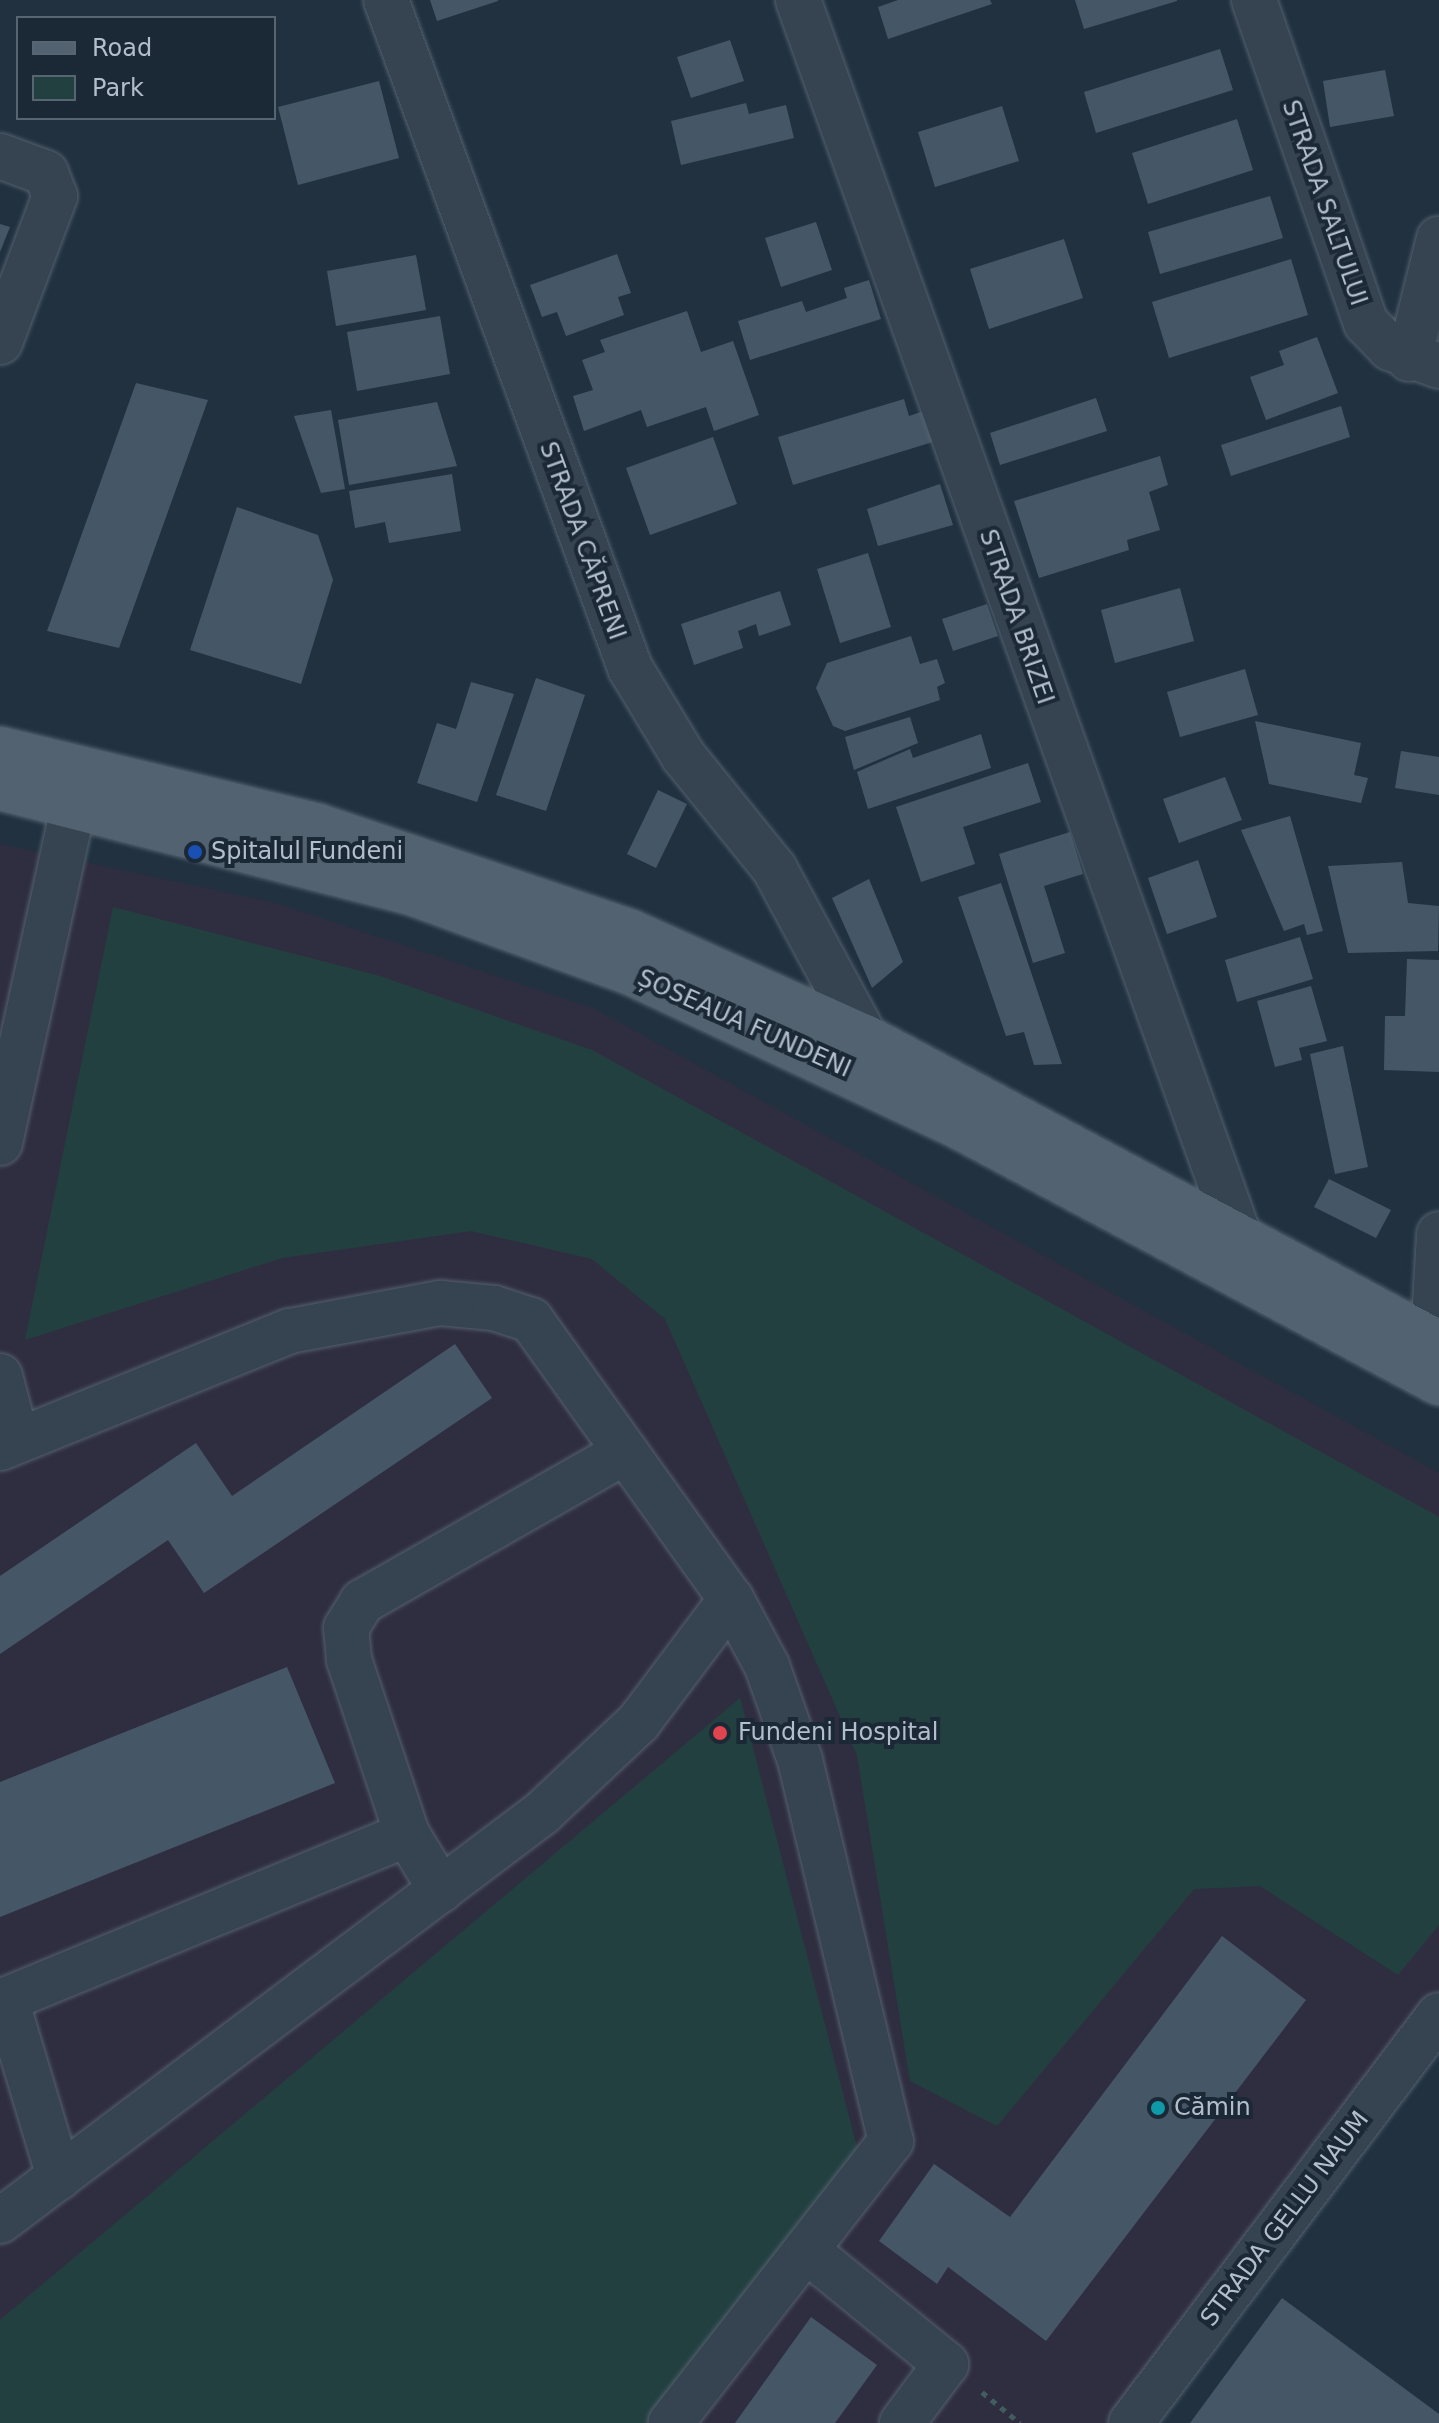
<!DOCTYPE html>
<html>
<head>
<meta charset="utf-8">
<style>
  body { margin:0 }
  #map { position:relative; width:1439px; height:2423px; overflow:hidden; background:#213140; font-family:"DejaVu Sans",sans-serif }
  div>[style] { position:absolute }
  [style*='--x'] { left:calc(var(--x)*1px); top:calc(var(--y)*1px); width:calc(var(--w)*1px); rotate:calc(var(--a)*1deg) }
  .medical>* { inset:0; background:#2f2e40 }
  .green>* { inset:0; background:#234041 }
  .building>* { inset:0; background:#455767 }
  .path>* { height:5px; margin-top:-2.5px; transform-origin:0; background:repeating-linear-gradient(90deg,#415d5d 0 6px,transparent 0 12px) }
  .roads { filter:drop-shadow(0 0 2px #54616e) drop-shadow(0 0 2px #54616e) }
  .minor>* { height:44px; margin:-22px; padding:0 22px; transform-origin:22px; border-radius:22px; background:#364350 }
  .major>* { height:44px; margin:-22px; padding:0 22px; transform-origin:22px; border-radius:22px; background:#536270 }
  .dots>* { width:22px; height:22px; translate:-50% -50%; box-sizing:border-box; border:4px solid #1b2835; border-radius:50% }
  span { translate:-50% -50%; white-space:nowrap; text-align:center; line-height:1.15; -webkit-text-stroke:8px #1b2835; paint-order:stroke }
  .street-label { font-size:24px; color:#b2becb }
  .poi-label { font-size:24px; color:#b2becb }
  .left { translate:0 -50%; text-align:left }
  .legend { position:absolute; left:16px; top:16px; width:260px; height:104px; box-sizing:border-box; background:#1b2835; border:2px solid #576471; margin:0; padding:10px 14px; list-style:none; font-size:24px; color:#b2becb }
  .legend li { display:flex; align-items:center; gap:16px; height:40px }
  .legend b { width:40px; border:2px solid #576471 }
</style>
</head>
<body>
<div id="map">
  <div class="medical">
    <i style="clip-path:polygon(0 844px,276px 903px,595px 1009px,1439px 1473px,1439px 1994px,1109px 2423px,0 2423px)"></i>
  </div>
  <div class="green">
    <i style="clip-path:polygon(113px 907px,380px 976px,592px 1050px,1439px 1517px,1439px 1925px,1398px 1975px,1260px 1886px,1194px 1889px,997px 2126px,910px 2081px,857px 1755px,665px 1319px,592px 1259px,471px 1231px,282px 1258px,25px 1340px)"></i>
    <i style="clip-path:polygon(740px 1698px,859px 2155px,646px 2423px,0 2423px,0 2320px)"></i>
  </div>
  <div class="building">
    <i style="clip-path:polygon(430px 0,498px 0,498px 1px,437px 21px)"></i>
    <i style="clip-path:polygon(898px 0,990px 0,992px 4px,888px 39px,878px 7px)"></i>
    <i style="clip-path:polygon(1075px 0,1177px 0,1177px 1px,1084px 29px)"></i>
    <i style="clip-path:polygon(730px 40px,744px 81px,691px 98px,677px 57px)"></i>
    <i style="clip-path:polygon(1220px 49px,1233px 90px,1096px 133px,1084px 92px)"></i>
    <i style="clip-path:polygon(1385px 70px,1394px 116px,1330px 127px,1323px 81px)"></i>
    <i style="clip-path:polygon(379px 81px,399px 158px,298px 185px,278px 107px)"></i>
    <i style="clip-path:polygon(746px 103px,749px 114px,786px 105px,794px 138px,681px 165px,671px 121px)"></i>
    <i style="clip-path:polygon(1002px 106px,1019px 161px,935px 187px,918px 132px)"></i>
    <i style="clip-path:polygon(1237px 119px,1253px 170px,1148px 204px,1132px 153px)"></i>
    <i style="clip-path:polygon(1270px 196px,1283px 238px,1160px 274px,1148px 232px)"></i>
    <i style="clip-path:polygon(816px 222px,832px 270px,781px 287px,765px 238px)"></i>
    <i style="clip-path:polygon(0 224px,10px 227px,0 252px)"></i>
    <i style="clip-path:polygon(1064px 239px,1083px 298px,989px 329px,970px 269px)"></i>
    <i style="clip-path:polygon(617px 254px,631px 293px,618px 297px,624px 315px,566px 336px,557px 312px,542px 317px,530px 285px)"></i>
    <i style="clip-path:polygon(416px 255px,426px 310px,336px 326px,327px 271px)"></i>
    <i style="clip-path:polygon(1291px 259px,1308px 315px,1169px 358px,1152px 302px)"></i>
    <i style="clip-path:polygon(869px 280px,881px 319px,750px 360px,738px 321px,802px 301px,806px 312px,847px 298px,844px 288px)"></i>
    <i style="clip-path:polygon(687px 311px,701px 352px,733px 341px,759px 415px,714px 431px,706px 407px,647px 427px,641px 410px,584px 431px,573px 396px,593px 390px,582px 360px,605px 352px,600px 340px)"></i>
    <i style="clip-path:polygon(440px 316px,450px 374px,357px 391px,347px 332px)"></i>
    <i style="clip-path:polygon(1317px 337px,1338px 393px,1266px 420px,1250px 377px,1284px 365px,1279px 351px)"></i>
    <i style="clip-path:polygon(136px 383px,208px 400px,119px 648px,47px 631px)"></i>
    <i style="clip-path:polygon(1096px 398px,1107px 431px,1000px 465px,990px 433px)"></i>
    <i style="clip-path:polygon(904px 399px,909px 416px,927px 410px,936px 441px,793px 485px,778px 437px)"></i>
    <i style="clip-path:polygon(437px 402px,457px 466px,349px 485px,338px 420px)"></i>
    <i style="clip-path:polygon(1341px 406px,1350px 437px,1231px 476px,1221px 445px)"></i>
    <i style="clip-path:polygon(331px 410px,345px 489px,321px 493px,294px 416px)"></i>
    <i style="clip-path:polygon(713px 437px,737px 504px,650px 535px,626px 468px)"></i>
    <i style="clip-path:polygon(1160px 456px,1168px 485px,1149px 492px,1160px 530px,1127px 540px,1129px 550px,1039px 578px,1014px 501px)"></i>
    <i style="clip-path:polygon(452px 474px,461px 531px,389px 543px,385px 522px,355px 528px,349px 491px)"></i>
    <i style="clip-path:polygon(940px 484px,953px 525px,878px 546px,867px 509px)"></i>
    <i style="clip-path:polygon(237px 507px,318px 535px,333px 580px,301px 684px,190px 650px)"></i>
    <i style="clip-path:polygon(868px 553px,891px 627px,840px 643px,817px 569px)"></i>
    <i style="clip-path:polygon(1180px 588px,1194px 641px,1115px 663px,1101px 610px)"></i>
    <i style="clip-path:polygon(780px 591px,791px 625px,759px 636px,756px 624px,738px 631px,743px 648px,694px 665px,681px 624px)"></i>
    <i style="clip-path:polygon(987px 604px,998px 636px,953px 651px,942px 619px)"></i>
    <i style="clip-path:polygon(911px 636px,920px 664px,937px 659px,945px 683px,937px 687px,940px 700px,845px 731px,833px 726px,816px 688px,827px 663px)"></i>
    <i style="clip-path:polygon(1245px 669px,1258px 715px,1180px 737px,1167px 692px)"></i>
    <i style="clip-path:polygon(536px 678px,585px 695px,546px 811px,496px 795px)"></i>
    <i style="clip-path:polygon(471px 682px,514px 694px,477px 802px,417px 783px,437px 723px,456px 729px)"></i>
    <i style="clip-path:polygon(910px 717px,918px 743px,854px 770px,845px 737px)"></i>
    <i style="clip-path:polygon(1255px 721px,1361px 743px,1354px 775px,1368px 778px,1361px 803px,1269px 784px)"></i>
    <i style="clip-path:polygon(981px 734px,991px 768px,868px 809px,857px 772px,910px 749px,913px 758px)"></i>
    <i style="clip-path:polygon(1401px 751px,1439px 757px,1439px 795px,1395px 788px)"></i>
    <i style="clip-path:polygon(1028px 763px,1041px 802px,963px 827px,975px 864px,921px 882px,896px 807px)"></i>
    <i style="clip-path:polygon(1225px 777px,1242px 820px,1179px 843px,1163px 799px)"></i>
    <i style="clip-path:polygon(658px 790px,687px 804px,656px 868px,627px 854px)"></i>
    <i style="clip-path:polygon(1290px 816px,1323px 931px,1307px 935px,1304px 924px,1284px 931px,1241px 830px)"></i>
    <i style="clip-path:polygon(1070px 832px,1083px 874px,1044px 886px,1065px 953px,1033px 963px,999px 854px)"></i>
    <i style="clip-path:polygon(1198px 860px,1217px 917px,1167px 934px,1148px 878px)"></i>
    <i style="clip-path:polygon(1402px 862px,1408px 903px,1439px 906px,1438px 951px,1348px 953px,1328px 866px)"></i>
    <i style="clip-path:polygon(869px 879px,903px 962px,872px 988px,832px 898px)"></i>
    <i style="clip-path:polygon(1001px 883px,1062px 1064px,1034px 1065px,1024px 1032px,1006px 1036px,958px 897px)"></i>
    <i style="clip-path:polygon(1300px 937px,1313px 979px,1237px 1002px,1225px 960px)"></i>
    <i style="clip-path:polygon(1407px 959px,1439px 960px,1439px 1072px,1384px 1070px,1385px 1016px,1405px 1016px)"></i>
    <i style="clip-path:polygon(1311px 986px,1327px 1041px,1299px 1048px,1302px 1060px,1275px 1067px,1257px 1001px)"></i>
    <i style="clip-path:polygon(1343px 1046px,1368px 1167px,1335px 1174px,1310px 1054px)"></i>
    <i style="clip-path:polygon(1329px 1179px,1391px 1210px,1376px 1238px,1314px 1207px)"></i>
    <i style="clip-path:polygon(455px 1344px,492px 1398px,204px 1593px,168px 1540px,0 1654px,0 1576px,196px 1443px,232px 1496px)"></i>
    <i style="clip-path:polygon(287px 1667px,335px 1783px,0 1917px,0 1782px)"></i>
    <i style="clip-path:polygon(1222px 1936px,1306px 2000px,1046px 2341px,948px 2267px,937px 2284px,879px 2241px,934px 2164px,1010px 2217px)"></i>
    <i style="clip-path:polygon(1282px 2298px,1439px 2414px,1439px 2423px,1190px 2423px)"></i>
    <i style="clip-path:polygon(811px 2317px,877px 2365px,835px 2423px,735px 2423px)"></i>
  </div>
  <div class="path">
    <i style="--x:982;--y:2392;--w:49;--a:39.2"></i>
  </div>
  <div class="roads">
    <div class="minor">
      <i style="--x:386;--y:0;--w:711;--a:69.93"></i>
      <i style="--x:630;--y:668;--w:104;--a:58.8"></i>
      <i style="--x:684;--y:757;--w:143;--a:51"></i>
      <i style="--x:774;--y:868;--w:192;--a:61.7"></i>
      <i style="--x:798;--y:0;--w:1309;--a:70.36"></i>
      <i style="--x:1254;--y:0;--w:342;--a:70.9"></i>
      <i style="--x:1366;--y:323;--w:35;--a:46"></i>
      <i style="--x:1390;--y:348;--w:52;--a:20.2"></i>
      <i style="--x:0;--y:156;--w:49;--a:20.3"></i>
      <i style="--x:46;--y:173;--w:25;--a:69"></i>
      <i style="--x:55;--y:196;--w:156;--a:110.6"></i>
      <i style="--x:1409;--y:359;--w:124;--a:-76"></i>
      <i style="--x:0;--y:1143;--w:346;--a:-77.7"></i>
      <i style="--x:1433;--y:1339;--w:105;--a:-86.7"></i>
      <i style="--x:0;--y:1376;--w:67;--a:75.3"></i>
      <i style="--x:0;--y:1448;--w:313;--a:-22"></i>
      <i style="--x:290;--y:1331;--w:153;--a:-10.6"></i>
      <i style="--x:440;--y:1303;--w:54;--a:5.3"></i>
      <i style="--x:494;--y:1308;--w:39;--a:18"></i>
      <i style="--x:531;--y:1320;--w:343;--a:54.4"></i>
      <i style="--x:731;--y:1599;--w:76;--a:61.8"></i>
      <i style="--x:767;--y:1666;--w:100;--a:70.7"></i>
      <i style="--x:800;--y:1760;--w:392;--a:76.6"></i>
      <i style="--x:891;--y:2141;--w:358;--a:128"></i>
      <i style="--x:441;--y:1890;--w:66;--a:-121.3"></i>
      <i style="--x:407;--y:1834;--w:183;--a:-108.4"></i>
      <i style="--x:349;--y:1660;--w:32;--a:-95"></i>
      <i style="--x:346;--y:1628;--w:31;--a:-58"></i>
      <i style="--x:362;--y:1602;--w:303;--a:-29.7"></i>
      <i style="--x:6;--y:2000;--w:185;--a:73.3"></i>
      <i style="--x:0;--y:2002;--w:440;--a:-22.4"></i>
      <i style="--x:0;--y:2221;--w:678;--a:-36.97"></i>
      <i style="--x:542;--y:1813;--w:132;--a:-43.2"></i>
      <i style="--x:638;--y:1723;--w:155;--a:-53.1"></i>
      <i style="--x:806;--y:2250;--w:181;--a:39.2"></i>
      <i style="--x:946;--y:2364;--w:74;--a:126.7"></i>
      <i style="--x:1131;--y:2423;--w:511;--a:-52.95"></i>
    </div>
    <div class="major">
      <i style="--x:0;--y:749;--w:327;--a:13.6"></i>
      <i style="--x:318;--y:826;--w:330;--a:18.7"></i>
      <i style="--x:631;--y:932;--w:256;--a:24.2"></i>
      <i style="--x:865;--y:1037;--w:650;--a:28.06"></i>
      <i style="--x:0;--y:788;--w:425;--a:14.3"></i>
      <i style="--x:412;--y:893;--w:231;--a:20"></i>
      <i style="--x:629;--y:972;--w:359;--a:25.1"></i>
      <i style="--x:954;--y:1124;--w:550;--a:28.1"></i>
    </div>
  </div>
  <div class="dots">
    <i style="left:195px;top:852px;background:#1a4fb4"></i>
    <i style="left:720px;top:1733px;background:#e0444e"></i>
    <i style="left:1158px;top:2108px;background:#0f9aa8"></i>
  </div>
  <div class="street-label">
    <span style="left:1324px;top:203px;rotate:71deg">STRADA SALTULUI</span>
    <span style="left:582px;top:541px;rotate:70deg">STRADA CĂPRENI</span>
    <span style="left:1016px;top:617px;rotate:71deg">STRADA BRIZEI</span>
    <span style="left:744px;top:1024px;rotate:24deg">ȘOSEAUA FUNDENI</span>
    <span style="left:1285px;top:2219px;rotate:-53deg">STRADA GELLU NAUM</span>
  </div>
  <div class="poi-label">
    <span class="left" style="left:211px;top:852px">Spitalul Fundeni</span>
    <span class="left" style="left:738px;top:1733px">Fundeni Hospital</span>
    <span class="left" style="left:1174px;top:2108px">Cămin</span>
  </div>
  <ul class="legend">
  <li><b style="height:10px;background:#536270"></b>Road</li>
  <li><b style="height:22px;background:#234041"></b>Park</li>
  </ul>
</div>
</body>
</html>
